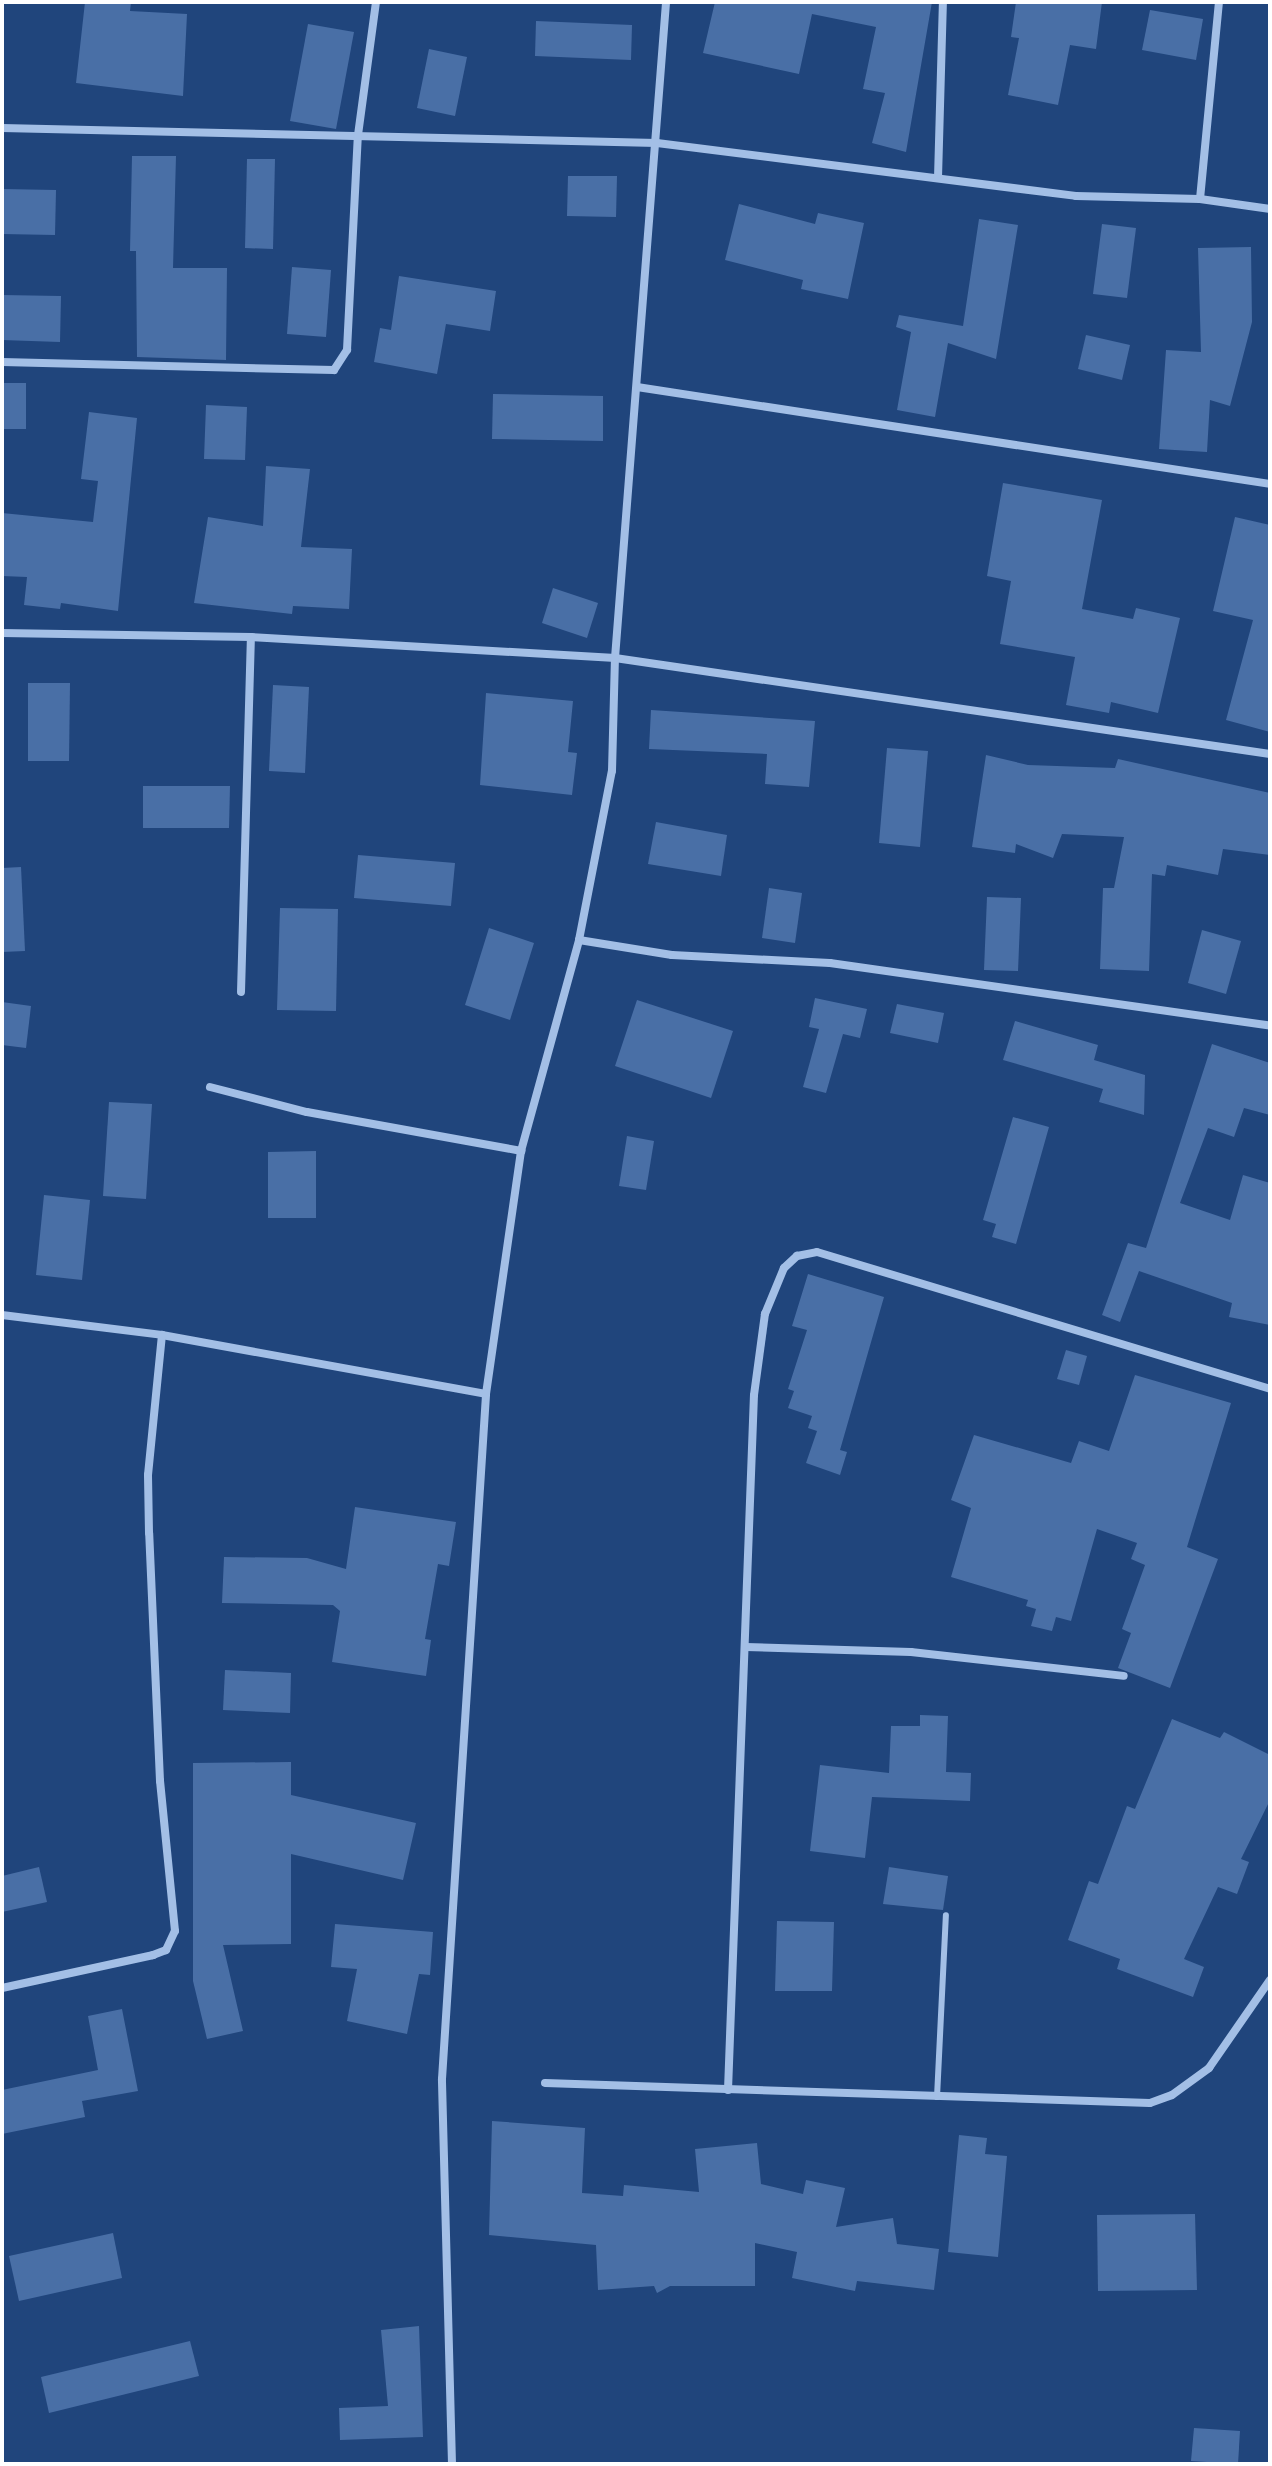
<!DOCTYPE html>
<html>
<head>
<meta charset="utf-8">
<style>
  body { margin:0 }
  #map { position:relative; width:1272px; height:2466px; overflow:hidden; background:#20457c; font-family:Signika,sans-serif }
  div>[style] { position:absolute }
  [style*='--x'] { left:calc(var(--x)*1px); top:calc(var(--y)*1px); width:calc(var(--w)*1px); rotate:calc(var(--a)*1deg) }
  .building>* { inset:0; background:#496fa6 }
  .lane>* { height:6px; margin:-3px; padding:0 3px; transform-origin:3px; border-radius:3px; background:#a3bfe6 }
  .street>* { height:8px; margin:-4px; padding:0 4px; transform-origin:4px; border-radius:4px; background:#a3bfe6 }
  span { translate:-50% -50%; white-space:nowrap; text-align:center; line-height:1.15; -webkit-text-stroke:7px #20457c; paint-order:stroke }
  .frame { position:absolute; inset:0; border:4px solid #fff; pointer-events:none }
</style>
</head>
<body>
<div id="map">
  <div class="building">
    <i style="clip-path:polygon(85px 2px,131px 2px,130px 11px,187px 14px,183px 96px,76px 83px)"></i>
    <i style="clip-path:polygon(715px 2px,932px 2px,906px 152px,872px 143px,885px 93px,863px 89px,876px 27px,812px 14px,799px 74px,703px 53px)"></i>
    <i style="clip-path:polygon(1016px 2px,1102px 2px,1096px 49px,1070px 45px,1058px 105px,1008px 95px,1019px 38px,1011px 37px)"></i>
    <i style="clip-path:polygon(1150px 10px,1203px 19px,1196px 60px,1142px 50px)"></i>
    <i style="clip-path:polygon(536px 21px,632px 25px,631px 60px,535px 56px)"></i>
    <i style="clip-path:polygon(308px 24px,354px 32px,336px 129px,290px 121px)"></i>
    <i style="clip-path:polygon(429px 49px,467px 57px,455px 116px,417px 108px)"></i>
    <i style="clip-path:polygon(132px 156px,176px 156px,173px 268px,227px 268px,226px 360px,137px 357px,136px 251px,130px 251px)"></i>
    <i style="clip-path:polygon(247px 159px,275px 159px,273px 249px,245px 248px)"></i>
    <i style="clip-path:polygon(568px 176px,617px 176px,616px 217px,567px 216px)"></i>
    <i style="clip-path:polygon(2px 189px,56px 190px,55px 235px,2px 234px)"></i>
    <i style="clip-path:polygon(739px 204px,815px 224px,818px 213px,864px 223px,848px 299px,801px 289px,803px 280px,725px 260px)"></i>
    <i style="clip-path:polygon(979px 219px,1018px 225px,996px 359px,948px 343px,935px 417px,897px 410px,911px 332px,896px 327px,899px 315px,963px 326px)"></i>
    <i style="clip-path:polygon(1102px 224px,1136px 228px,1127px 298px,1093px 294px)"></i>
    <i style="clip-path:polygon(1251px 247px,1252px 322px,1230px 406px,1210px 400px,1207px 452px,1159px 449px,1166px 350px,1201px 352px,1198px 248px)"></i>
    <i style="clip-path:polygon(292px 267px,331px 270px,326px 337px,287px 334px)"></i>
    <i style="clip-path:polygon(399px 276px,496px 291px,490px 331px,446px 324px,437px 374px,374px 362px,380px 328px,391px 330px)"></i>
    <i style="clip-path:polygon(2px 295px,61px 296px,60px 342px,2px 340px)"></i>
    <i style="clip-path:polygon(1086px 335px,1130px 345px,1122px 380px,1078px 369px)"></i>
    <i style="clip-path:polygon(2px 383px,26px 383px,26px 429px,2px 429px)"></i>
    <i style="clip-path:polygon(493px 394px,603px 396px,603px 441px,492px 439px)"></i>
    <i style="clip-path:polygon(206px 405px,247px 407px,245px 460px,204px 459px)"></i>
    <i style="clip-path:polygon(89px 412px,137px 418px,118px 611px,61px 603px,60px 609px,24px 605px,27px 577px,2px 576px,2px 513px,93px 522px,98px 481px,81px 479px)"></i>
    <i style="clip-path:polygon(266px 466px,310px 469px,301px 547px,352px 549px,349px 609px,293px 606px,292px 614px,194px 603px,208px 517px,263px 526px)"></i>
    <i style="clip-path:polygon(1003px 483px,1102px 500px,1082px 609px,1133px 619px,1136px 608px,1180px 618px,1158px 713px,1111px 702px,1109px 713px,1066px 705px,1075px 657px,1000px 644px,1011px 581px,987px 576px)"></i>
    <i style="clip-path:polygon(1235px 517px,1270px 525px,1270px 732px,1226px 720px,1253px 620px,1213px 611px)"></i>
    <i style="clip-path:polygon(553px 588px,598px 603px,587px 638px,542px 623px)"></i>
    <i style="clip-path:polygon(28px 683px,70px 683px,69px 761px,28px 761px)"></i>
    <i style="clip-path:polygon(273px 685px,309px 687px,305px 773px,269px 771px)"></i>
    <i style="clip-path:polygon(486px 693px,573px 701px,568px 752px,577px 753px,572px 795px,480px 785px)"></i>
    <i style="clip-path:polygon(651px 710px,815px 721px,809px 787px,765px 784px,767px 754px,649px 749px)"></i>
    <i style="clip-path:polygon(887px 748px,928px 751px,920px 847px,879px 843px)"></i>
    <i style="clip-path:polygon(986px 755px,1028px 765px,1115px 768px,1118px 759px,1270px 793px,1270px 855px,1223px 849px,1218px 875px,1167px 865px,1165px 876px,1152px 874px,1149px 971px,1100px 969px,1103px 888px,1114px 888px,1124px 837px,1062px 834px,1053px 858px,1016px 844px,1015px 853px,972px 847px)"></i>
    <i style="clip-path:polygon(143px 786px,230px 786px,229px 828px,143px 828px)"></i>
    <i style="clip-path:polygon(656px 822px,727px 835px,721px 876px,648px 864px)"></i>
    <i style="clip-path:polygon(358px 855px,455px 863px,451px 906px,354px 898px)"></i>
    <i style="clip-path:polygon(21px 867px,25px 951px,2px 952px,2px 868px)"></i>
    <i style="clip-path:polygon(769px 888px,802px 893px,795px 943px,762px 938px)"></i>
    <i style="clip-path:polygon(987px 897px,1021px 898px,1018px 971px,984px 970px)"></i>
    <i style="clip-path:polygon(280px 908px,338px 909px,336px 1011px,277px 1010px)"></i>
    <i style="clip-path:polygon(489px 928px,534px 943px,510px 1020px,465px 1005px)"></i>
    <i style="clip-path:polygon(1202px 930px,1241px 941px,1226px 994px,1188px 983px)"></i>
    <i style="clip-path:polygon(815px 998px,867px 1009px,860px 1038px,843px 1034px,826px 1093px,803px 1087px,819px 1029px,809px 1027px)"></i>
    <i style="clip-path:polygon(637px 1000px,733px 1031px,711px 1098px,615px 1066px)"></i>
    <i style="clip-path:polygon(2px 1002px,31px 1006px,26px 1048px,2px 1045px)"></i>
    <i style="clip-path:polygon(897px 1004px,944px 1013px,938px 1043px,890px 1033px)"></i>
    <i style="clip-path:polygon(1015px 1021px,1098px 1045px,1094px 1060px,1145px 1075px,1144px 1115px,1099px 1102px,1103px 1089px,1003px 1060px)"></i>
    <i style="clip-path:polygon(1212px 1044px,1270px 1063px,1270px 1115px,1244px 1108px,1234px 1137px,1208px 1128px,1180px 1203px,1230px 1220px,1243px 1175px,1270px 1183px,1270px 1325px,1229px 1317px,1232px 1303px,1139px 1271px,1120px 1322px,1102px 1315px,1128px 1243px,1146px 1248px)"></i>
    <i style="clip-path:polygon(109px 1102px,152px 1104px,146px 1199px,103px 1196px)"></i>
    <i style="clip-path:polygon(1013px 1117px,1049px 1127px,1016px 1244px,992px 1237px,996px 1224px,983px 1220px)"></i>
    <i style="clip-path:polygon(627px 1136px,654px 1141px,646px 1190px,619px 1186px)"></i>
    <i style="clip-path:polygon(316px 1151px,316px 1218px,268px 1218px,268px 1152px)"></i>
    <i style="clip-path:polygon(44px 1195px,90px 1200px,82px 1280px,36px 1275px)"></i>
    <i style="clip-path:polygon(808px 1274px,884px 1297px,840px 1450px,847px 1452px,840px 1475px,806px 1463px,817px 1431px,808px 1428px,812px 1416px,788px 1408px,794px 1391px,788px 1389px,807px 1330px,792px 1326px)"></i>
    <i style="clip-path:polygon(1066px 1350px,1087px 1356px,1079px 1385px,1057px 1379px)"></i>
    <i style="clip-path:polygon(1135px 1375px,1231px 1403px,1187px 1547px,1218px 1559px,1170px 1688px,1118px 1668px,1131px 1633px,1122px 1629px,1145px 1565px,1131px 1559px,1137px 1543px,1097px 1529px,1071px 1621px,1056px 1617px,1052px 1631px,1031px 1626px,1036px 1609px,1026px 1606px,1028px 1600px,951px 1577px,971px 1508px,951px 1500px,974px 1435px,1071px 1463px,1079px 1441px,1109px 1451px)"></i>
    <i style="clip-path:polygon(355px 1507px,456px 1522px,449px 1566px,438px 1564px,425px 1639px,431px 1640px,426px 1676px,332px 1662px,340px 1611px,333px 1605px,222px 1603px,224px 1557px,307px 1558px,346px 1569px)"></i>
    <i style="clip-path:polygon(225px 1670px,291px 1673px,290px 1713px,223px 1710px)"></i>
    <i style="clip-path:polygon(920px 1715px,948px 1716px,946px 1772px,971px 1773px,970px 1801px,872px 1797px,865px 1858px,810px 1851px,820px 1765px,889px 1773px,891px 1726px,920px 1726px)"></i>
    <i style="clip-path:polygon(1172px 1719px,1220px 1738px,1224px 1732px,1270px 1755px,1270px 1800px,1241px 1859px,1249px 1862px,1237px 1894px,1218px 1887px,1184px 1959px,1204px 1967px,1193px 1997px,1117px 1969px,1120px 1959px,1068px 1940px,1089px 1881px,1098px 1884px,1127px 1806px,1135px 1809px)"></i>
    <i style="clip-path:polygon(291px 1762px,291px 1795px,416px 1823px,403px 1880px,291px 1854px,291px 1944px,223px 1945px,243px 2031px,207px 2039px,193px 1981px,193px 1763px)"></i>
    <i style="clip-path:polygon(39px 1867px,47px 1902px,2px 1912px,2px 1876px)"></i>
    <i style="clip-path:polygon(889px 1867px,948px 1876px,943px 1910px,883px 1904px)"></i>
    <i style="clip-path:polygon(777px 1921px,834px 1922px,832px 1991px,775px 1991px)"></i>
    <i style="clip-path:polygon(335px 1924px,433px 1932px,430px 1975px,419px 1974px,407px 2034px,347px 2021px,357px 1969px,331px 1967px)"></i>
    <i style="clip-path:polygon(122px 2009px,138px 2091px,82px 2101px,85px 2117px,2px 2134px,2px 2090px,98px 2070px,88px 2016px)"></i>
    <i style="clip-path:polygon(492px 2121px,585px 2128px,582px 2193px,623px 2196px,624px 2185px,699px 2192px,695px 2149px,757px 2143px,761px 2184px,803px 2194px,806px 2180px,845px 2188px,836px 2227px,893px 2218px,897px 2244px,939px 2249px,934px 2290px,857px 2281px,855px 2291px,792px 2278px,797px 2252px,755px 2243px,755px 2286px,670px 2286px,657px 2293px,654px 2286px,598px 2290px,596px 2245px,489px 2235px)"></i>
    <i style="clip-path:polygon(959px 2135px,987px 2138px,985px 2154px,1007px 2156px,998px 2257px,948px 2252px)"></i>
    <i style="clip-path:polygon(1195px 2214px,1197px 2290px,1098px 2291px,1097px 2215px)"></i>
    <i style="clip-path:polygon(113px 2233px,122px 2278px,19px 2301px,9px 2256px)"></i>
    <i style="clip-path:polygon(419px 2326px,423px 2437px,340px 2440px,339px 2408px,388px 2406px,381px 2330px)"></i>
    <i style="clip-path:polygon(190px 2341px,199px 2376px,49px 2413px,41px 2377px)"></i>
    <i style="clip-path:polygon(1194px 2428px,1240px 2431px,1238px 2464px,1191px 2461px)"></i>
  </div>
  <div class="lane">
    <i style="--x:937;--y:2097;--w:182;--a:-87.2"></i>
  </div>
  <div class="street">
    <i style="--x:2;--y:128;--w:655;--a:1.31"></i>
    <i style="--x:657;--y:143;--w:422;--a:7.2"></i>
    <i style="--x:1076;--y:196;--w:124;--a:1.4"></i>
    <i style="--x:1200;--y:199;--w:71;--a:8.1"></i>
    <i style="--x:938;--y:178;--w:176;--a:-88.4"></i>
    <i style="--x:1200;--y:199;--w:198;--a:-84.5"></i>
    <i style="--x:2;--y:362;--w:332;--a:1.4"></i>
    <i style="--x:334;--y:370;--w:24;--a:-57"></i>
    <i style="--x:347;--y:350;--w:215;--a:-87.1"></i>
    <i style="--x:358;--y:135;--w:134;--a:-82.3"></i>
    <i style="--x:637;--y:387;--w:640;--a:8.71"></i>
    <i style="--x:2;--y:633;--w:249;--a:0.9"></i>
    <i style="--x:251;--y:637;--w:365;--a:3.3"></i>
    <i style="--x:615;--y:658;--w:662;--a:8.34"></i>
    <i style="--x:579;--y:940;--w:94;--a:9.2"></i>
    <i style="--x:672;--y:955;--w:158;--a:2.9"></i>
    <i style="--x:830;--y:963;--w:444;--a:8.1"></i>
    <i style="--x:241;--y:992;--w:355;--a:-88.4"></i>
    <i style="--x:210;--y:1087;--w:100;--a:14.5"></i>
    <i style="--x:307;--y:1112;--w:218;--a:10.3"></i>
    <i style="--x:2;--y:1315;--w:161;--a:7.1"></i>
    <i style="--x:162;--y:1335;--w:329;--a:10.3"></i>
    <i style="--x:746;--y:1647;--w:165;--a:1.7"></i>
    <i style="--x:911;--y:1652;--w:214;--a:6.4"></i>
    <i style="--x:2;--y:1988;--w:155;--a:-12.3"></i>
    <i style="--x:153;--y:1955;--w:14;--a:-21"></i>
    <i style="--x:166;--y:1950;--w:21;--a:-65"></i>
    <i style="--x:175;--y:1931;--w:151;--a:-95.7"></i>
    <i style="--x:160;--y:1781;--w:248;--a:-92.5"></i>
    <i style="--x:149;--y:1533;--w:58;--a:-91"></i>
    <i style="--x:148;--y:1475;--w:141;--a:-84.3"></i>
    <i style="--x:545;--y:2083;--w:605;--a:1.89"></i>
    <i style="--x:1150;--y:2103;--w:23;--a:-20"></i>
    <i style="--x:1172;--y:2095;--w:46;--a:-36.1"></i>
    <i style="--x:1209;--y:2068;--w:107;--a:-55.3"></i>
    <i style="--x:728;--y:2090;--w:695;--a:-87.86"></i>
    <i style="--x:754;--y:1395;--w:82;--a:-82.3"></i>
    <i style="--x:765;--y:1314;--w:50;--a:-67.6"></i>
    <i style="--x:784;--y:1268;--w:18;--a:-43"></i>
    <i style="--x:797;--y:1256;--w:20;--a:-11"></i>
    <i style="--x:817;--y:1252;--w:473;--a:16.8"></i>
    <i style="--x:452;--y:2464;--w:385;--a:-91.5"></i>
    <i style="--x:442;--y:2079;--w:686;--a:-86.32"></i>
    <i style="--x:486;--y:1394;--w:246;--a:-81.8"></i>
    <i style="--x:521;--y:1151;--w:219;--a:-74.6"></i>
    <i style="--x:579;--y:940;--w:172;--a:-79"></i>
    <i style="--x:612;--y:771;--w:113;--a:-88.5"></i>
    <i style="--x:615;--y:658;--w:658;--a:-85.55"></i>
  </div>
  <div class="frame"></div>
</div>
</body>
</html>
